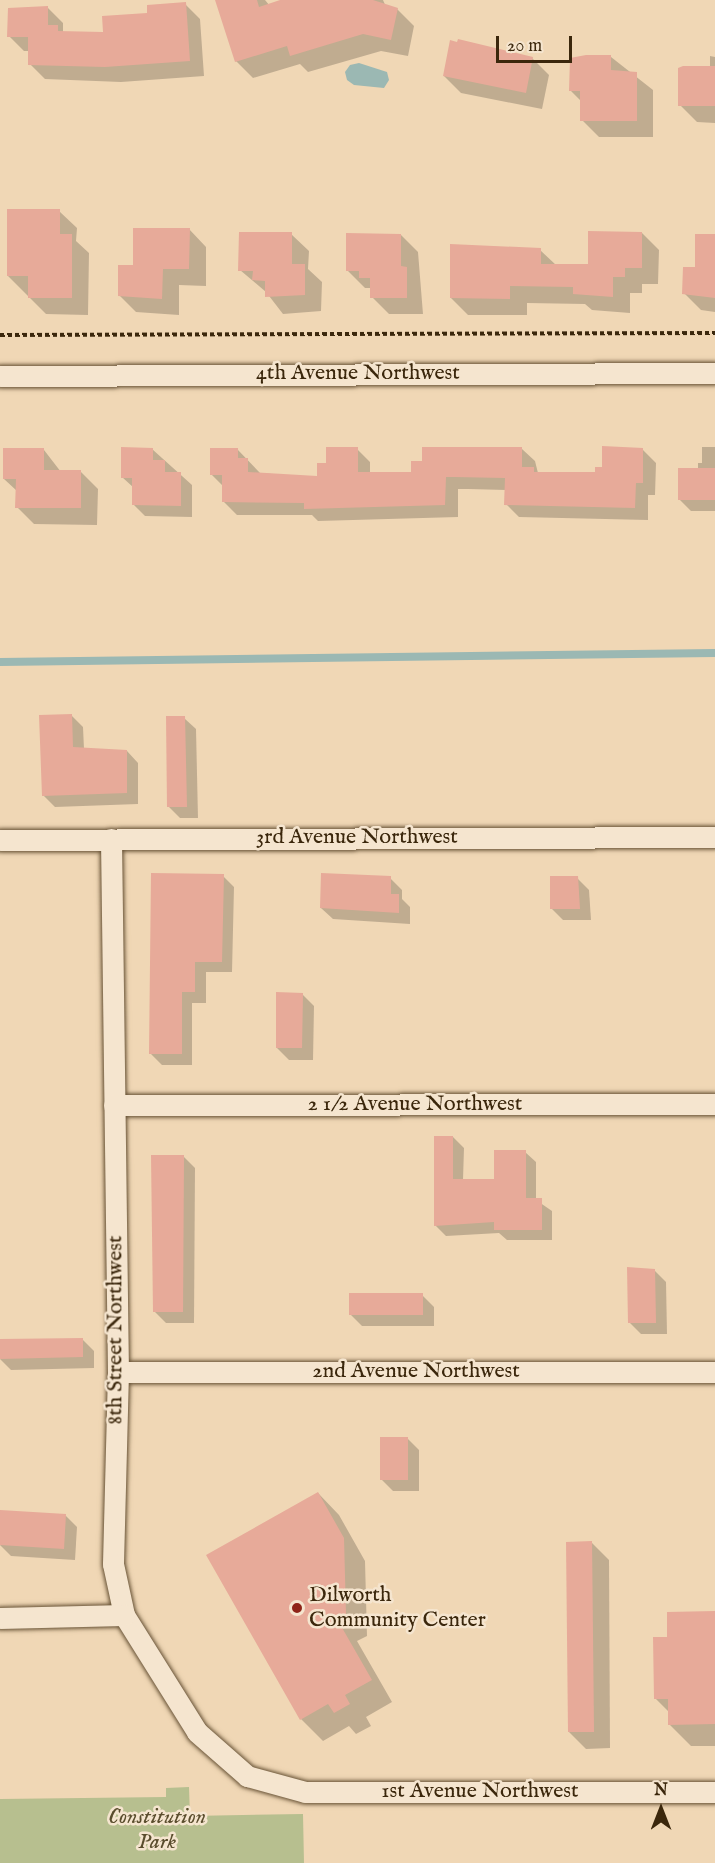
<!DOCTYPE html>
<html>
<head>
<meta charset="utf-8">
<style>
  body { margin:0 }
  #map { position:relative; width:715px; height:1863px; overflow:hidden; background:#f0d7b5; font-family:"IM FELL English",serif }
  div>[style] { position:absolute }
  [style*='--x'] { left:calc(var(--x)*1px); top:calc(var(--y)*1px); width:calc(var(--w)*1px); rotate:calc(var(--a)*1deg) }
  .green>* { inset:0; background:#b7bf8f }
  .water>* { inset:0; background:#9bb8b3 }
  .shadow>* { inset:0; background:#0003 }
  .stream>* { height:8px; margin:-4px; padding:0 4px; transform-origin:4px; border-radius:4px; background:#9bb8b3 }
  .building>* { inset:0; background:#e7aa99 }
  .path>* { height:4px; margin-top:-2px; transform-origin:0; background:repeating-linear-gradient(90deg,#3b270c 0 4.5px,transparent 0 7.5px) }
  .roads { filter:drop-shadow(0 0 2px #685336) drop-shadow(0 0 2px #685336) }
  .minor>* { height:21px; margin:-10.5px; padding:0 10.5px; transform-origin:10.5px; border-radius:10.5px; background:#f5e5cf }
  .dots>* { width:16px; height:16px; translate:-50% -50%; box-sizing:border-box; border:3px solid #f5e5cf; border-radius:50% }
  span { translate:-50% -50%; white-space:nowrap; text-align:center; line-height:1.15; -webkit-text-stroke:5px #f5e5cf; paint-order:stroke }
  .street-label { font-size:22px; color:#3b270c }
  .poi-label { font-size:22px; color:#3b270c }
  .left { translate:0 -50%; text-align:left }
  .park-label { font-size:22px; color:#5a4d2d; font-style:italic }
  .north { position:absolute; left:631px; top:1779px; width:60px; height:60px; -webkit-text-stroke:4px #f5e5cf; paint-order:stroke; rotate:0deg; font-size:16px; font-weight:700; line-height:24px; text-align:center; color:#3b270c }
  .north::after { content:''; display:block; margin:auto; width:21px; height:27px; background:#3b270c; clip-path:polygon(50% 0,100% 100%,50% 72%,0 100%) }
  .scale { position:absolute; left:496px; top:36px; width:76px; height:27px; box-sizing:border-box; border:3px solid #3b270c; border-top:0; padding-left:8px; font-size:18px; line-height:21px; white-space:nowrap; color:#3b270c; -webkit-text-stroke:4px #f5e5cf; paint-order:stroke }
</style>
</head>
<body>
<div id="map">
  <div class="green">
    <i style="clip-path:polygon(189px 1787px,190px 1816px,303px 1814px,304px 1863px,0 1863px,0 1799px,166px 1797px,166px 1788px)"></i>
  </div>
  <div class="water">
    <i style="clip-path:polygon(359px 63px,387px 72px,389px 80px,384px 88px,354px 85px,347px 80px,345px 72px,350px 65px)"></i>
  </div>
  <div class="shadow">
    <i style="clip-path:polygon(217px 0,265px 0,270px 6px,289px 0,383px 0,386px 7px,397px 9px,414px 26px,408px 56px,381px 51px,308px 72px,300px 64px,253px 78px,236px 61px)"></i>
    <i style="clip-path:polygon(185px 4px,200px 19px,204px 76px,121px 82px,45px 79px,30px 64px,30px 51px,24px 51px,9px 36px,48px 8px,63px 23px,63px 33px,104px 34px)"></i>
    <i style="clip-path:polygon(458px 44px,532px 58px,549px 75px,542px 109px,461px 93px,444px 76px)"></i>
    <i style="clip-path:polygon(710px 56px,715px 57px,715px 123px,697px 122px,680px 105px,710px 67px)"></i>
    <i style="clip-path:polygon(611px 57px,653px 90px,653px 137px,599px 137px,582px 120px,582px 102px,571px 91px)"></i>
    <i style="clip-path:polygon(59px 211px,77px 228px,76px 241px,89px 253px,88px 315px,46px 314px,8px 276px)"></i>
    <i style="clip-path:polygon(189px 229px,206px 247px,206px 286px,179px 285px,179px 315px,136px 312px,119px 295px,135px 267px)"></i>
    <i style="clip-path:polygon(642px 233px,659px 250px,658px 284px,642px 284px,642px 293px,630px 293px,630px 313px,592px 310px,585px 304px,527px 303px,527px 315px,468px 315px,451px 298px,540px 250px,556px 265px,589px 265px)"></i>
    <i style="clip-path:polygon(291px 234px,309px 251px,308px 269px,322px 282px,321px 311px,283px 314px,266px 292px,240px 270px)"></i>
    <i style="clip-path:polygon(401px 235px,418px 252px,423px 314px,389px 314px,372px 297px,371px 288px,365px 288px,348px 271px)"></i>
    <i style="clip-path:polygon(715px 236px,715px 312px,701px 310px,684px 293px)"></i>
    <i style="clip-path:polygon(702px 447px,715px 447px,715px 511px,691px 511px,679px 499px,698px 470px,698px 463px,702px 463px)"></i>
    <i style="clip-path:polygon(152px 449px,192px 485px,192px 517px,145px 516px,134px 505px,134px 488px,122px 477px)"></i>
    <i style="clip-path:polygon(357px 449px,370px 462px,370px 474px,412px 474px,424px 463px,522px 449px,535px 461px,538px 473px,597px 473px,643px 450px,656px 463px,655px 495px,648px 495px,648px 520px,519px 517px,506px 504px,506px 490px,468px 489px,458px 489px,458px 517px,318px 521px,312px 515px,237px 515px,224px 502px,224px 487px,211px 474px,238px 450px,260px 473px,318px 478px,327px 465px)"></i>
    <i style="clip-path:polygon(44px 450px,61px 472px,81px 472px,98px 489px,97px 525px,34px 524px,17px 507px,17px 491px,4px 479px)"></i>
    <i style="clip-path:polygon(71px 715px,83px 727px,84px 749px,127px 751px,138px 763px,138px 804px,55px 807px,43px 795px)"></i>
    <i style="clip-path:polygon(184px 718px,196px 729px,198px 818px,180px 818px,169px 807px)"></i>
    <i style="clip-path:polygon(223px 876px,234px 887px,232px 972px,206px 972px,206px 1003px,192px 1003px,192px 1065px,162px 1065px,151px 1054px)"></i>
    <i style="clip-path:polygon(390px 878px,402px 890px,402px 899px,410px 907px,410px 924px,333px 919px,321px 908px)"></i>
    <i style="clip-path:polygon(577px 878px,589px 890px,591px 920px,563px 920px,551px 908px)"></i>
    <i style="clip-path:polygon(302px 994px,314px 1006px,313px 1060px,289px 1060px,277px 1048px)"></i>
    <i style="clip-path:polygon(453px 1137px,464px 1148px,463px 1180px,496px 1180px,525px 1152px,536px 1162px,536px 1200px,552px 1211px,552px 1240px,507px 1240px,499px 1233px,446px 1236px,435px 1225px)"></i>
    <i style="clip-path:polygon(184px 1157px,195px 1168px,194px 1323px,166px 1323px,155px 1312px)"></i>
    <i style="clip-path:polygon(654px 1270px,666px 1282px,667px 1334px,641px 1334px,629px 1322px)"></i>
    <i style="clip-path:polygon(422px 1295px,434px 1307px,434px 1326px,362px 1326px,350px 1314px)"></i>
    <i style="clip-path:polygon(82px 1339px,94px 1351px,94px 1368px,11px 1370px,0 1359px,0 1341px)"></i>
    <i style="clip-path:polygon(407px 1438px,419px 1450px,419px 1491px,393px 1491px,382px 1480px)"></i>
    <i style="clip-path:polygon(318px 1493px,339px 1515px,365px 1561px,367px 1636px,357px 1641px,392px 1702px,366px 1717px,371px 1726px,356px 1734px,349px 1726px,323px 1741px,301px 1719px,208px 1555px)"></i>
    <i style="clip-path:polygon(65px 1515px,77px 1527px,75px 1560px,11px 1556px,0 1545px,0 1537px)"></i>
    <i style="clip-path:polygon(592px 1543px,609px 1560px,610px 1748px,586px 1749px,569px 1732px)"></i>
    <i style="clip-path:polygon(715px 1613px,715px 1746px,691px 1746px,669px 1724px,669px 1712px,655px 1698px,669px 1638px)"></i>
  </div>
  <div class="stream">
    <i style="--x:0;--y:662;--w:715;--a:-0.72"></i>
  </div>
  <div class="building">
    <i style="clip-path:polygon(215px 0,257px 0,259px 7px,280px 0,373px 0,398px 8px,391px 40px,363px 34px,290px 56px,287px 46px,235px 62px)"></i>
    <i style="clip-path:polygon(186px 2px,190px 61px,105px 67px,28px 65px,28px 37px,7px 37px,8px 8px,48px 6px,48px 25px,58px 25px,58px 31px,103px 32px,102px 16px,147px 13px,147px 5px)"></i>
    <i style="clip-path:polygon(458px 39px,533px 57px,526px 93px,443px 76px,450px 40px,457px 42px)"></i>
    <i style="clip-path:polygon(586px 55px,611px 55px,611px 70px,637px 72px,637px 121px,580px 121px,580px 91px,569px 91px,570px 58px)"></i>
    <i style="clip-path:polygon(683px 66px,715px 66px,715px 106px,678px 106px,678px 68px)"></i>
    <i style="clip-path:polygon(7px 209px,60px 209px,60px 234px,72px 234px,72px 298px,28px 298px,28px 276px,7px 276px)"></i>
    <i style="clip-path:polygon(133px 228px,190px 228px,189px 269px,163px 269px,162px 299px,118px 296px,118px 265px,133px 265px)"></i>
    <i style="clip-path:polygon(588px 231px,642px 232px,642px 268px,625px 268px,625px 277px,613px 277px,613px 297px,573px 294px,573px 287px,510px 286px,510px 299px,450px 298px,450px 244px,541px 248px,541px 264px,588px 264px)"></i>
    <i style="clip-path:polygon(239px 232px,292px 232px,292px 264px,305px 264px,305px 295px,265px 297px,265px 281px,252px 280px,253px 271px,238px 271px)"></i>
    <i style="clip-path:polygon(346px 233px,401px 234px,401px 266px,407px 267px,407px 298px,370px 298px,370px 278px,359px 278px,359px 271px,346px 271px)"></i>
    <i style="clip-path:polygon(695px 234px,715px 234px,715px 298px,682px 294px,683px 267px,695px 267px)"></i>
    <i style="clip-path:polygon(602px 446px,643px 448px,643px 483px,636px 483px,635px 508px,504px 505px,505px 478px,454px 477px,446px 477px,445px 505px,304px 509px,304px 503px,222px 502px,222px 475px,210px 475px,210px 448px,238px 448px,238px 458px,248px 458px,248px 472px,317px 476px,317px 463px,326px 463px,326px 447px,358px 447px,358px 472px,411px 472px,411px 461px,422px 461px,422px 447px,522px 447px,522px 467px,534px 467px,534px 472px,595px 472px,595px 467px,602px 467px)"></i>
    <i style="clip-path:polygon(121px 447px,153px 448px,153px 460px,165px 460px,165px 472px,181px 472px,181px 506px,132px 505px,132px 478px,121px 478px)"></i>
    <i style="clip-path:polygon(3px 448px,44px 448px,44px 470px,81px 470px,81px 508px,15px 508px,16px 479px,3px 479px)"></i>
    <i style="clip-path:polygon(678px 468px,715px 468px,715px 500px,678px 500px)"></i>
    <i style="clip-path:polygon(72px 714px,73px 747px,127px 750px,127px 793px,42px 796px,39px 715px)"></i>
    <i style="clip-path:polygon(166px 716px,185px 716px,187px 807px,167px 807px)"></i>
    <i style="clip-path:polygon(151px 873px,224px 874px,222px 962px,195px 962px,195px 992px,182px 992px,182px 1054px,149px 1054px)"></i>
    <i style="clip-path:polygon(321px 873px,391px 876px,391px 894px,399px 894px,399px 913px,320px 908px)"></i>
    <i style="clip-path:polygon(550px 876px,578px 876px,580px 909px,550px 909px)"></i>
    <i style="clip-path:polygon(276px 992px,303px 993px,302px 1048px,276px 1048px)"></i>
    <i style="clip-path:polygon(434px 1136px,453px 1136px,453px 1179px,494px 1179px,494px 1150px,526px 1150px,526px 1198px,542px 1198px,542px 1230px,494px 1230px,494px 1222px,434px 1226px)"></i>
    <i style="clip-path:polygon(151px 1155px,184px 1155px,183px 1312px,153px 1312px)"></i>
    <i style="clip-path:polygon(627px 1267px,655px 1269px,656px 1323px,628px 1323px)"></i>
    <i style="clip-path:polygon(349px 1293px,423px 1293px,423px 1315px,349px 1315px)"></i>
    <i style="clip-path:polygon(83px 1338px,83px 1357px,0 1359px,0 1339px)"></i>
    <i style="clip-path:polygon(380px 1437px,408px 1437px,408px 1480px,380px 1480px)"></i>
    <i style="clip-path:polygon(318px 1492px,344px 1538px,346px 1614px,337px 1619px,372px 1680px,345px 1695px,350px 1704px,334px 1713px,328px 1704px,300px 1720px,206px 1555px)"></i>
    <i style="clip-path:polygon(0 1510px,66px 1514px,64px 1549px,0 1545px)"></i>
    <i style="clip-path:polygon(592px 1541px,594px 1732px,568px 1732px,566px 1542px)"></i>
    <i style="clip-path:polygon(715px 1611px,715px 1724px,668px 1725px,668px 1699px,654px 1699px,653px 1637px,667px 1637px,667px 1612px)"></i>
  </div>
  <div class="path">
    <i style="--x:0;--y:335;--w:715;--a:-0.16"></i>
  </div>
  <div class="roads">
    <div class="minor">
      <i style="--x:0;--y:376;--w:715;--a:-0.24"></i>
      <i style="--x:111;--y:839;--w:533;--a:89.25"></i>
      <i style="--x:118;--y:1372;--w:192;--a:91.5"></i>
      <i style="--x:113;--y:1564;--w:52;--a:77.8"></i>
      <i style="--x:124;--y:1615;--w:138;--a:58"></i>
      <i style="--x:197;--y:1732;--w:67;--a:41.3"></i>
      <i style="--x:247;--y:1776;--w:60;--a:15.4"></i>
      <i style="--x:305;--y:1792;--w:410;--a:0"></i>
      <i style="--x:0;--y:840;--w:715;--a:-0.24"></i>
      <i style="--x:114;--y:1105;--w:601;--a:-0.1"></i>
      <i style="--x:118;--y:1372;--w:597;--a:0"></i>
      <i style="--x:0;--y:1618;--w:124;--a:-1.4"></i>
    </div>
  </div>
  <div class="dots">
    <i style="left:297px;top:1608px;background:#8f2418"></i>
  </div>
  <div class="street-label">
    <span style="left:358px;top:374px">4th Avenue Northwest</span>
    <span style="left:357px;top:838px">3rd Avenue Northwest</span>
    <span style="left:415px;top:1105px">2 1/2 Avenue Northwest</span>
    <span style="left:116px;top:1330px;rotate:-90deg">8th Street Northwest</span>
    <span style="left:416px;top:1372px">2nd Avenue Northwest</span>
    <span style="left:480px;top:1792px">1st Avenue Northwest</span>
  </div>
  <div class="poi-label">
    <span class="left" style="left:309px;top:1608px">Dilworth<br>Community Center</span>
  </div>
  <div class="park-label">
    <span style="left:157px;top:1830px">Constitution<br>Park</span>
  </div>
  <div class="north">N</div>
  <div class="scale">20 m</div>
</div>
</body>
</html>
